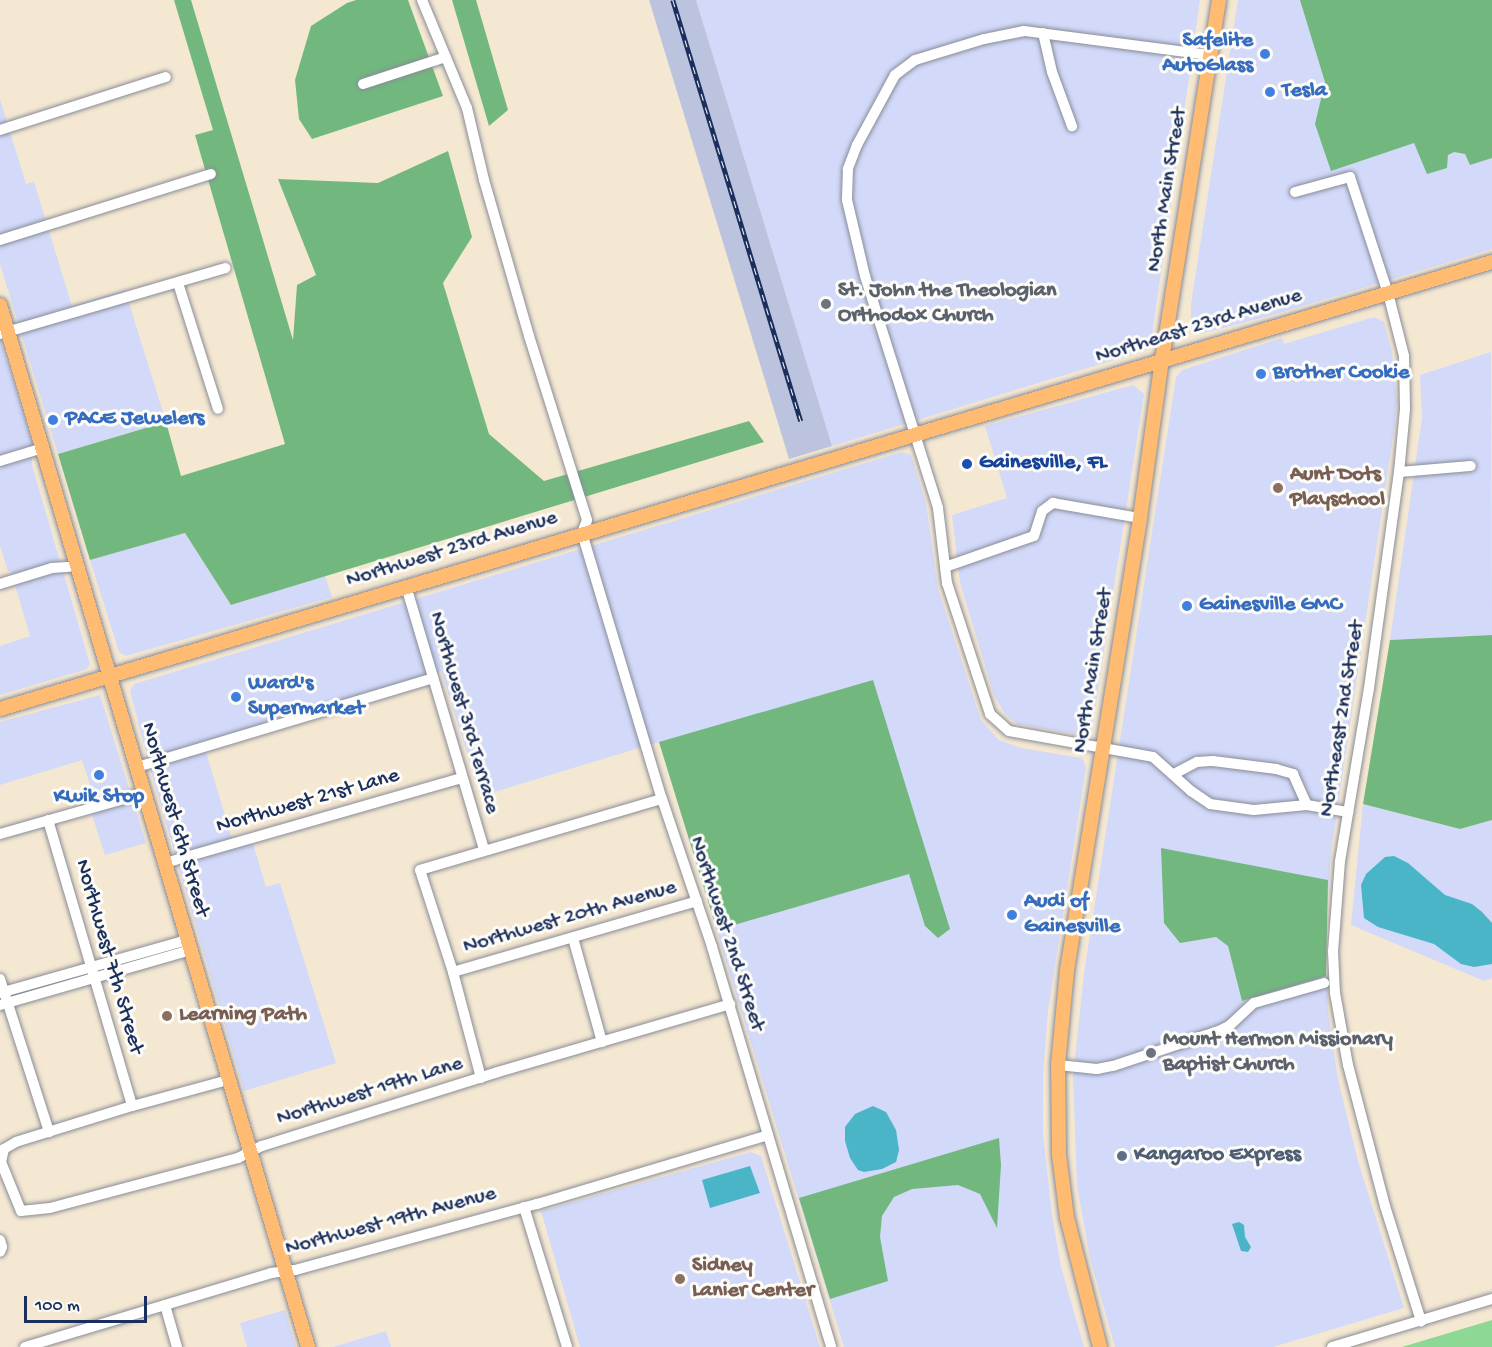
<!DOCTYPE html>
<html>
<head>
<meta charset="utf-8">
<style>
  body { margin:0 }
  #map { position:relative; width:1492px; height:1347px; overflow:hidden; background:#f5e8d2; font-family:"Gochi Hand",sans-serif }
  div>[style] { position:absolute }
  [style*='--x'] { left:calc(var(--x)*1px); top:calc(var(--y)*1px); width:calc(var(--w)*1px); rotate:calc(var(--a)*1deg) }
  .built>* { inset:0; background:#d2d9f9 }
  .industrial>* { inset:0; background:#bcc3de }
  .green>* { inset:0; background:#8dd895 }
  .forest>* { inset:0; background:#72b87e }
  .water>* { inset:0; background:#4bb5c8 }
  .roads { filter:drop-shadow(0 0 2px #888c98) drop-shadow(0 0 2px #888c98) }
  .minor>* { height:10px; margin:-5px; padding:0 5px; transform-origin:5px; border-radius:5px; background:#fff }
  .major>* { height:14px; margin:-7px; padding:0 7px; transform-origin:7px; border-radius:7px; background:#febb71 }
  .rail>* { height:4.5px; margin-top:-2.25px; transform-origin:0; background:repeating-linear-gradient(90deg,#fdfcf7 0 7px,#1b2f5e 0 14px); box-sizing:border-box; border-block:2px solid #1b2f5e }
  .dots>* { width:16px; height:16px; translate:-50% -50%; box-sizing:border-box; border:3px solid #fdfcf7; border-radius:50% }
  span { translate:-50% -50%; white-space:nowrap; text-align:center; line-height:1.15; -webkit-text-stroke:6px #fdfcf7; paint-order:stroke }
  .shop-label { font-size:22px; color:#366cbe; font-weight:700 }
  .right { translate:-100% -50%; text-align:right }
  .left { translate:0 -50%; text-align:left }
  .street-label { font-size:22px; color:#1b2f5e }
  .worship-label { font-size:22px; color:#5b616d; font-weight:700 }
  .transit-label { font-size:22px; color:#164399; font-weight:700 }
  .education-label { font-size:22px; color:#785e54; font-weight:700 }
  .service-label { font-size:22px; color:#4e5e75; font-weight:700 }
  .scale { position:absolute; left:24px; top:1296px; width:123px; height:27px; box-sizing:border-box; border:3px solid #1b2f5e; border-top:0; padding-left:8px; font-size:18px; line-height:21px; white-space:nowrap; color:#1b2f5e; -webkit-text-stroke:4px #fdfcf7; paint-order:stroke }
</style>
</head>
<body>
<div id="map">
  <div class="built">
    <i style="clip-path:polygon(696px 0,1200px 0,1150px 349px,832px 446px)"></i>
    <i style="clip-path:polygon(1238px 0,1492px 0,1492px 249px,1283px 312px,1200px 334px,1191px 328px,1191px 304px)"></i>
    <i style="clip-path:polygon(0 99px,26px 184px,34px 182px,72px 306px,125px 290px,166px 422px,58px 454px,0 264px)"></i>
    <i style="clip-path:polygon(1374px 317px,1384px 322px,1392px 352px,1397px 403px,1395px 423px,1331px 852px,1325px 940px,1328px 1011px,1338px 1079px,1358px 1161px,1404px 1308px,1273px 1347px,1115px 1347px,1090px 1258px,1077px 1186px,1073px 1077px,1084px 974px,1176px 377px,1182px 370px,1282px 338px,1284px 344px)"></i>
    <i style="clip-path:polygon(0 338px,32px 441px,32px 465px,90px 664px,87px 669px,0 695px,0 646px,30px 636px,11px 571px,8px 571px,0 546px)"></i>
    <i style="clip-path:polygon(1491px 352px,1492px 635px,1390px 640px,1422px 418px,1420px 375px)"></i>
    <i style="clip-path:polygon(1133px 385px,1144px 394px,1092px 728px,1089px 733px,1081px 735px,1017px 724px,1005px 714px,994px 695px,960px 583px,952px 515px,1007px 498px,985px 426px)"></i>
    <i style="clip-path:polygon(902px 452px,911px 455px,926px 503px,938px 589px,981px 720px,999px 740px,1021px 748px,1082px 758px,1086px 767px,1048px 1011px,1043px 1075px,1043px 1134px,1052px 1215px,1061px 1267px,1084px 1347px,844px 1347px,659px 742px,481px 796px,441px 671px,203px 742px,232px 839px,253px 844px,266px 887px,280px 883px,336px 1063px,244px 1091px,152px 775px,130px 691px,134px 684px)"></i>
    <i style="clip-path:polygon(185px 533px,231px 605px,325px 576px,332px 597px,126px 656px,119px 652px,90px 560px)"></i>
    <i style="clip-path:polygon(100px 695px,146px 843px,105px 855px,93px 818px,94px 797px,82px 760px,0 785px,0 722px)"></i>
    <i style="clip-path:polygon(1363px 804px,1460px 829px,1492px 820px,1492px 978px,1484px 981px,1351px 925px)"></i>
    <i style="clip-path:polygon(751px 1152px,761px 1156px,820px 1347px,580px 1347px,541px 1211px)"></i>
    <i style="clip-path:polygon(285px 1310px,296px 1347px,247px 1347px,240px 1323px)"></i>
    <i style="clip-path:polygon(386px 1331px,391px 1347px,333px 1347px)"></i>
  </div>
  <div class="industrial">
    <i style="clip-path:polygon(649px 0,696px 0,832px 446px,789px 459px)"></i>
  </div>
  <div class="green">
    <i style="clip-path:polygon(1492px 1320px,1492px 1347px,1402px 1347px)"></i>
  </div>
  <div class="forest">
    <i style="clip-path:polygon(174px 0,191px 0,293px 340px,297px 285px,316px 275px,278px 179px,378px 183px,448px 151px,472px 237px,443px 283px,489px 434px,544px 481px,749px 421px,764px 442px,231px 605px,185px 533px,90px 560px,58px 454px,166px 422px,181px 476px,285px 444px,195px 135px,213px 130px)"></i>
    <i style="clip-path:polygon(356px 0,408px 0,443px 96px,312px 139px,299px 119px,295px 80px,311px 26px,347px 3px)"></i>
    <i style="clip-path:polygon(452px 0,476px 0,508px 110px,489px 126px)"></i>
    <i style="clip-path:polygon(1300px 0,1492px 0,1492px 158px,1470px 165px,1465px 154px,1454px 152px,1448px 155px,1447px 168px,1427px 174px,1414px 143px,1331px 171px,1315px 124px,1325px 82px)"></i>
    <i style="clip-path:polygon(1492px 635px,1492px 820px,1460px 829px,1363px 804px,1390px 640px)"></i>
    <i style="clip-path:polygon(873px 680px,950px 929px,938px 938px,925px 926px,909px 874px,717px 930px,659px 742px)"></i>
    <i style="clip-path:polygon(1161px 848px,1328px 880px,1326px 976px,1242px 1001px,1228px 946px,1216px 937px,1180px 943px,1164px 923px)"></i>
    <i style="clip-path:polygon(999px 1138px,1001px 1165px,997px 1228px,980px 1194px,958px 1185px,912px 1189px,894px 1197px,882px 1216px,880px 1237px,888px 1281px,830px 1299px,799px 1198px)"></i>
  </div>
  <div class="water">
    <i style="clip-path:polygon(1394px 856px,1408px 863px,1445px 895px,1472px 904px,1482px 912px,1492px 923px,1492px 964px,1474px 967px,1461px 964px,1434px 944px,1378px 927px,1364px 918px,1361px 885px,1366px 874px,1385px 857px)"></i>
    <i style="clip-path:polygon(873px 1106px,886px 1112px,896px 1130px,899px 1150px,896px 1162px,882px 1169px,864px 1172px,858px 1170px,850px 1158px,845px 1141px,845px 1127px,855px 1114px)"></i>
    <i style="clip-path:polygon(750px 1166px,760px 1193px,710px 1208px,702px 1180px)"></i>
    <i style="clip-path:polygon(1239px 1222px,1244px 1225px,1245px 1237px,1251px 1247px,1248px 1252px,1241px 1251px,1232px 1224px)"></i>
  </div>
  <div class="roads">
    <div class="minor">
      <i style="--x:422;--y:0;--w:117;--a:67.4"></i>
      <i style="--x:467;--y:108;--w:74;--a:76.7"></i>
      <i style="--x:484;--y:180;--w:162;--a:73.9"></i>
      <i style="--x:529;--y:336;--w:193;--a:72.5"></i>
      <i style="--x:587;--y:520;--w:14;--a:111"></i>
      <i style="--x:582;--y:533;--w:278;--a:73.3"></i>
      <i style="--x:662;--y:799;--w:156;--a:71.3"></i>
      <i style="--x:712;--y:947;--w:417;--a:73.4"></i>
      <i style="--x:1043;--y:33;--w:40;--a:77"></i>
      <i style="--x:1052;--y:72;--w:58;--a:69.7"></i>
      <i style="--x:1209;--y:55;--w:187;--a:-172.6"></i>
      <i style="--x:1024;--y:31;--w:41;--a:168.7"></i>
      <i style="--x:984;--y:39;--w:72;--a:163.1"></i>
      <i style="--x:915;--y:60;--w:25;--a:143"></i>
      <i style="--x:895;--y:75;--w:80;--a:118.5"></i>
      <i style="--x:857;--y:145;--w:26;--a:111"></i>
      <i style="--x:848;--y:169;--w:31;--a:92"></i>
      <i style="--x:847;--y:200;--w:78;--a:76.7"></i>
      <i style="--x:865;--y:276;--w:243;--a:72.5"></i>
      <i style="--x:938;--y:508;--w:76;--a:83.2"></i>
      <i style="--x:947;--y:583;--w:138;--a:71.8"></i>
      <i style="--x:990;--y:714;--w:25;--a:42"></i>
      <i style="--x:1009;--y:731;--w:146;--a:10.2"></i>
      <i style="--x:1153;--y:757;--w:51;--a:41.8"></i>
      <i style="--x:1191;--y:791;--w:23;--a:34"></i>
      <i style="--x:1210;--y:804;--w:44;--a:7.8"></i>
      <i style="--x:1254;--y:810;--w:53;--a:-5.4"></i>
      <i style="--x:1307;--y:805;--w:42;--a:9.7"></i>
      <i style="--x:363;--y:84;--w:87;--a:-18"></i>
      <i style="--x:0;--y:130;--w:174;--a:-17.7"></i>
      <i style="--x:1295;--y:192;--w:57;--a:-15.3"></i>
      <i style="--x:1350;--y:177;--w:122;--a:71.9"></i>
      <i style="--x:1388;--y:293;--w:65;--a:75.7"></i>
      <i style="--x:1404;--y:356;--w:53;--a:88.9"></i>
      <i style="--x:1405;--y:409;--w:63;--a:95.4"></i>
      <i style="--x:1399;--y:472;--w:218;--a:97.9"></i>
      <i style="--x:1369;--y:688;--w:175;--a:99.5"></i>
      <i style="--x:1340;--y:861;--w:90;--a:94.4"></i>
      <i style="--x:1333;--y:951;--w:42;--a:87.3"></i>
      <i style="--x:1335;--y:993;--w:73;--a:79.8"></i>
      <i style="--x:1348;--y:1065;--w:146;--a:75.3"></i>
      <i style="--x:1385;--y:1206;--w:121;--a:72.6"></i>
      <i style="--x:0;--y:240;--w:221;--a:-17.4"></i>
      <i style="--x:178;--y:283;--w:132;--a:72.4"></i>
      <i style="--x:0;--y:334;--w:235;--a:-16.3"></i>
      <i style="--x:0;--y:461;--w:45;--a:-16.8"></i>
      <i style="--x:1399;--y:472;--w:72;--a:-4.8"></i>
      <i style="--x:945;--y:567;--w:94;--a:-19.2"></i>
      <i style="--x:1034;--y:536;--w:26;--a:-72"></i>
      <i style="--x:1042;--y:511;--w:14;--a:-36"></i>
      <i style="--x:1053;--y:503;--w:88;--a:9.8"></i>
      <i style="--x:0;--y:584;--w:54;--a:-17.1"></i>
      <i style="--x:52;--y:568;--w:27;--a:-4"></i>
      <i style="--x:406;--y:586;--w:275;--a:73.5"></i>
      <i style="--x:137;--y:767;--w:309;--a:-16.7"></i>
      <i style="--x:1174;--y:774;--w:26;--a:-28"></i>
      <i style="--x:1197;--y:762;--w:16;--a:-4"></i>
      <i style="--x:1213;--y:761;--w:64;--a:7.2"></i>
      <i style="--x:1276;--y:769;--w:18;--a:16"></i>
      <i style="--x:1293;--y:774;--w:34;--a:66"></i>
      <i style="--x:48;--y:820;--w:298;--a:73.6"></i>
      <i style="--x:0;--y:834;--w:151;--a:-15.8"></i>
      <i style="--x:165;--y:863;--w:308;--a:-16"></i>
      <i style="--x:573;--y:938;--w:108;--a:74.4"></i>
      <i style="--x:453;--y:972;--w:254;--a:-16.2"></i>
      <i style="--x:0;--y:979;--w:161;--a:72.2"></i>
      <i style="--x:0;--y:993;--w:194;--a:-15.8"></i>
      <i style="--x:0;--y:1005;--w:198;--a:-16.1"></i>
      <i style="--x:1058;--y:1065;--w:39;--a:6"></i>
      <i style="--x:1097;--y:1069;--w:16;--a:-11"></i>
      <i style="--x:1113;--y:1066;--w:112;--a:-18.3"></i>
      <i style="--x:1219;--y:1031;--w:11;--a:-27"></i>
      <i style="--x:1229;--y:1026;--w:34;--a:-43"></i>
      <i style="--x:1254;--y:1003;--w:73;--a:-15.9"></i>
      <i style="--x:481;--y:1078;--w:110;--a:-104.8"></i>
      <i style="--x:453;--y:972;--w:107;--a:-107.9"></i>
      <i style="--x:420;--y:870;--w:252;--a:-16.4"></i>
      <i style="--x:228;--y:1080;--w:99;--a:164.8"></i>
      <i style="--x:132;--y:1106;--w:121;--a:162.8"></i>
      <i style="--x:16;--y:1142;--w:14;--a:150"></i>
      <i style="--x:4;--y:1149;--w:13;--a:103"></i>
      <i style="--x:1;--y:1162;--w:53;--a:67.8"></i>
      <i style="--x:21;--y:1211;--w:29;--a:-6"></i>
      <i style="--x:50;--y:1208;--w:195;--a:-14.9"></i>
      <i style="--x:238;--y:1158;--w:27;--a:-27"></i>
      <i style="--x:262;--y:1146;--w:247;--a:-17.4"></i>
      <i style="--x:498;--y:1072;--w:242;--a:-16.3"></i>
      <i style="--x:524;--y:1207;--w:146;--a:72.9"></i>
      <i style="--x:0;--y:1240;--w:7;--a:74"></i>
      <i style="--x:2;--y:1247;--w:5;--a:112"></i>
      <i style="--x:165;--y:1305;--w:44;--a:74.1"></i>
      <i style="--x:25;--y:1347;--w:257;--a:-16.7"></i>
      <i style="--x:271;--y:1273;--w:24;--a:-7"></i>
      <i style="--x:295;--y:1270;--w:251;--a:-15.3"></i>
      <i style="--x:537;--y:1204;--w:241;--a:-16.6"></i>
      <i style="--x:1332;--y:1347;--w:167;--a:-16.7"></i>
    </div>
    <div class="major">
      <i style="--x:0;--y:305;--w:1087;--a:73.53"></i>
      <i style="--x:0;--y:709;--w:1558;--a:-16.68"></i>
      <i style="--x:1100;--y:1347;--w:133;--a:-104.3"></i>
      <i style="--x:1067;--y:1218;--w:64;--a:-97.2"></i>
      <i style="--x:1059;--y:1155;--w:90;--a:-90.6"></i>
      <i style="--x:1058;--y:1065;--w:42;--a:-84.6"></i>
      <i style="--x:1062;--y:1023;--w:53;--a:-84.6"></i>
      <i style="--x:1067;--y:970;--w:458;--a:-80.8"></i>
      <i style="--x:1140;--y:518;--w:160;--a:-82.1"></i>
      <i style="--x:1162;--y:360;--w:364;--a:-81"></i>
    </div>
  </div>
  <div class="rail">
    <i style="--x:673;--y:0;--w:440;--a:73.1"></i>
  </div>
  <div class="dots">
    <i style="left:1265px;top:54px;background:#3f7fe0"></i>
    <i style="left:1270px;top:92px;background:#3f7fe0"></i>
    <i style="left:826px;top:304px;background:#6b7280"></i>
    <i style="left:1261px;top:374px;background:#3f7fe0"></i>
    <i style="left:53px;top:420px;background:#3f7fe0"></i>
    <i style="left:967px;top:464px;background:#1a4fb4"></i>
    <i style="left:1278px;top:488px;background:#8d6e63"></i>
    <i style="left:1187px;top:606px;background:#3f7fe0"></i>
    <i style="left:236px;top:697px;background:#3f7fe0"></i>
    <i style="left:99px;top:775px;background:#3f7fe0"></i>
    <i style="left:1012px;top:915px;background:#3f7fe0"></i>
    <i style="left:167px;top:1016px;background:#8d6e63"></i>
    <i style="left:1151px;top:1053px;background:#6b7280"></i>
    <i style="left:1122px;top:1156px;background:#5c6f8a"></i>
    <i style="left:680px;top:1279px;background:#8d6e63"></i>
  </div>
  <div class="shop-label">
    <span class="right" style="left:1253px;top:54px">Safelite<br>AutoGlass</span>
    <span class="left" style="left:1282px;top:92px">Tesla</span>
    <span class="left" style="left:1273px;top:374px">Brother Cookie</span>
    <span class="left" style="left:65px;top:420px">PACE Jewelers</span>
    <span class="left" style="left:1199px;top:606px">Gainesville GMC</span>
    <span class="left" style="left:248px;top:697px">Ward's<br>Supermarket</span>
    <span style="left:99px;top:798px">Kwik Stop</span>
    <span class="left" style="left:1024px;top:915px">Audi of<br>Gainesville</span>
  </div>
  <div class="street-label">
    <span style="left:1168px;top:190px;rotate:-81deg">North Main Street</span>
    <span style="left:1199px;top:327px;rotate:-17deg">Northeast 23rd Avenue</span>
    <span style="left:452px;top:550px;rotate:-17deg">Northwest 23rd Avenue</span>
    <span style="left:1094px;top:671px;rotate:-81deg">North Main Street</span>
    <span style="left:463px;top:713px;rotate:74deg">Northwest 3rd Terrace</span>
    <span style="left:1343px;top:719px;rotate:-81deg">Northeast 2nd Street</span>
    <span style="left:308px;top:802px;rotate:-16deg">Northwest 21st Lane</span>
    <span style="left:174px;top:820px;rotate:74deg">Northwest 6th Street</span>
    <span style="left:570px;top:918px;rotate:-16deg">Northwest 20th Avenue</span>
    <span style="left:726px;top:934px;rotate:72deg">Northwest 2nd Street</span>
    <span style="left:108px;top:957px;rotate:74deg">Northwest 7th Street</span>
    <span style="left:370px;top:1092px;rotate:-17deg">Northwest 19th Lane</span>
    <span style="left:391px;top:1222px;rotate:-15deg">Northwest 19th Avenue</span>
  </div>
  <div class="worship-label">
    <span class="left" style="left:838px;top:304px">St. John the Theologian<br>Orthodox Church</span>
    <span class="left" style="left:1163px;top:1053px">Mount Hermon Missionary<br>Baptist Church</span>
  </div>
  <div class="transit-label">
    <span class="left" style="left:979px;top:464px">Gainesville, FL</span>
  </div>
  <div class="education-label">
    <span class="left" style="left:1290px;top:488px">Aunt Dots<br>Playschool</span>
    <span class="left" style="left:179px;top:1016px">Learning Path</span>
    <span class="left" style="left:692px;top:1279px">Sidney<br>Lanier Center</span>
  </div>
  <div class="service-label">
    <span class="left" style="left:1134px;top:1156px">Kangaroo Express</span>
  </div>
  <div class="scale">100 m</div>
</div>
</body>
</html>
